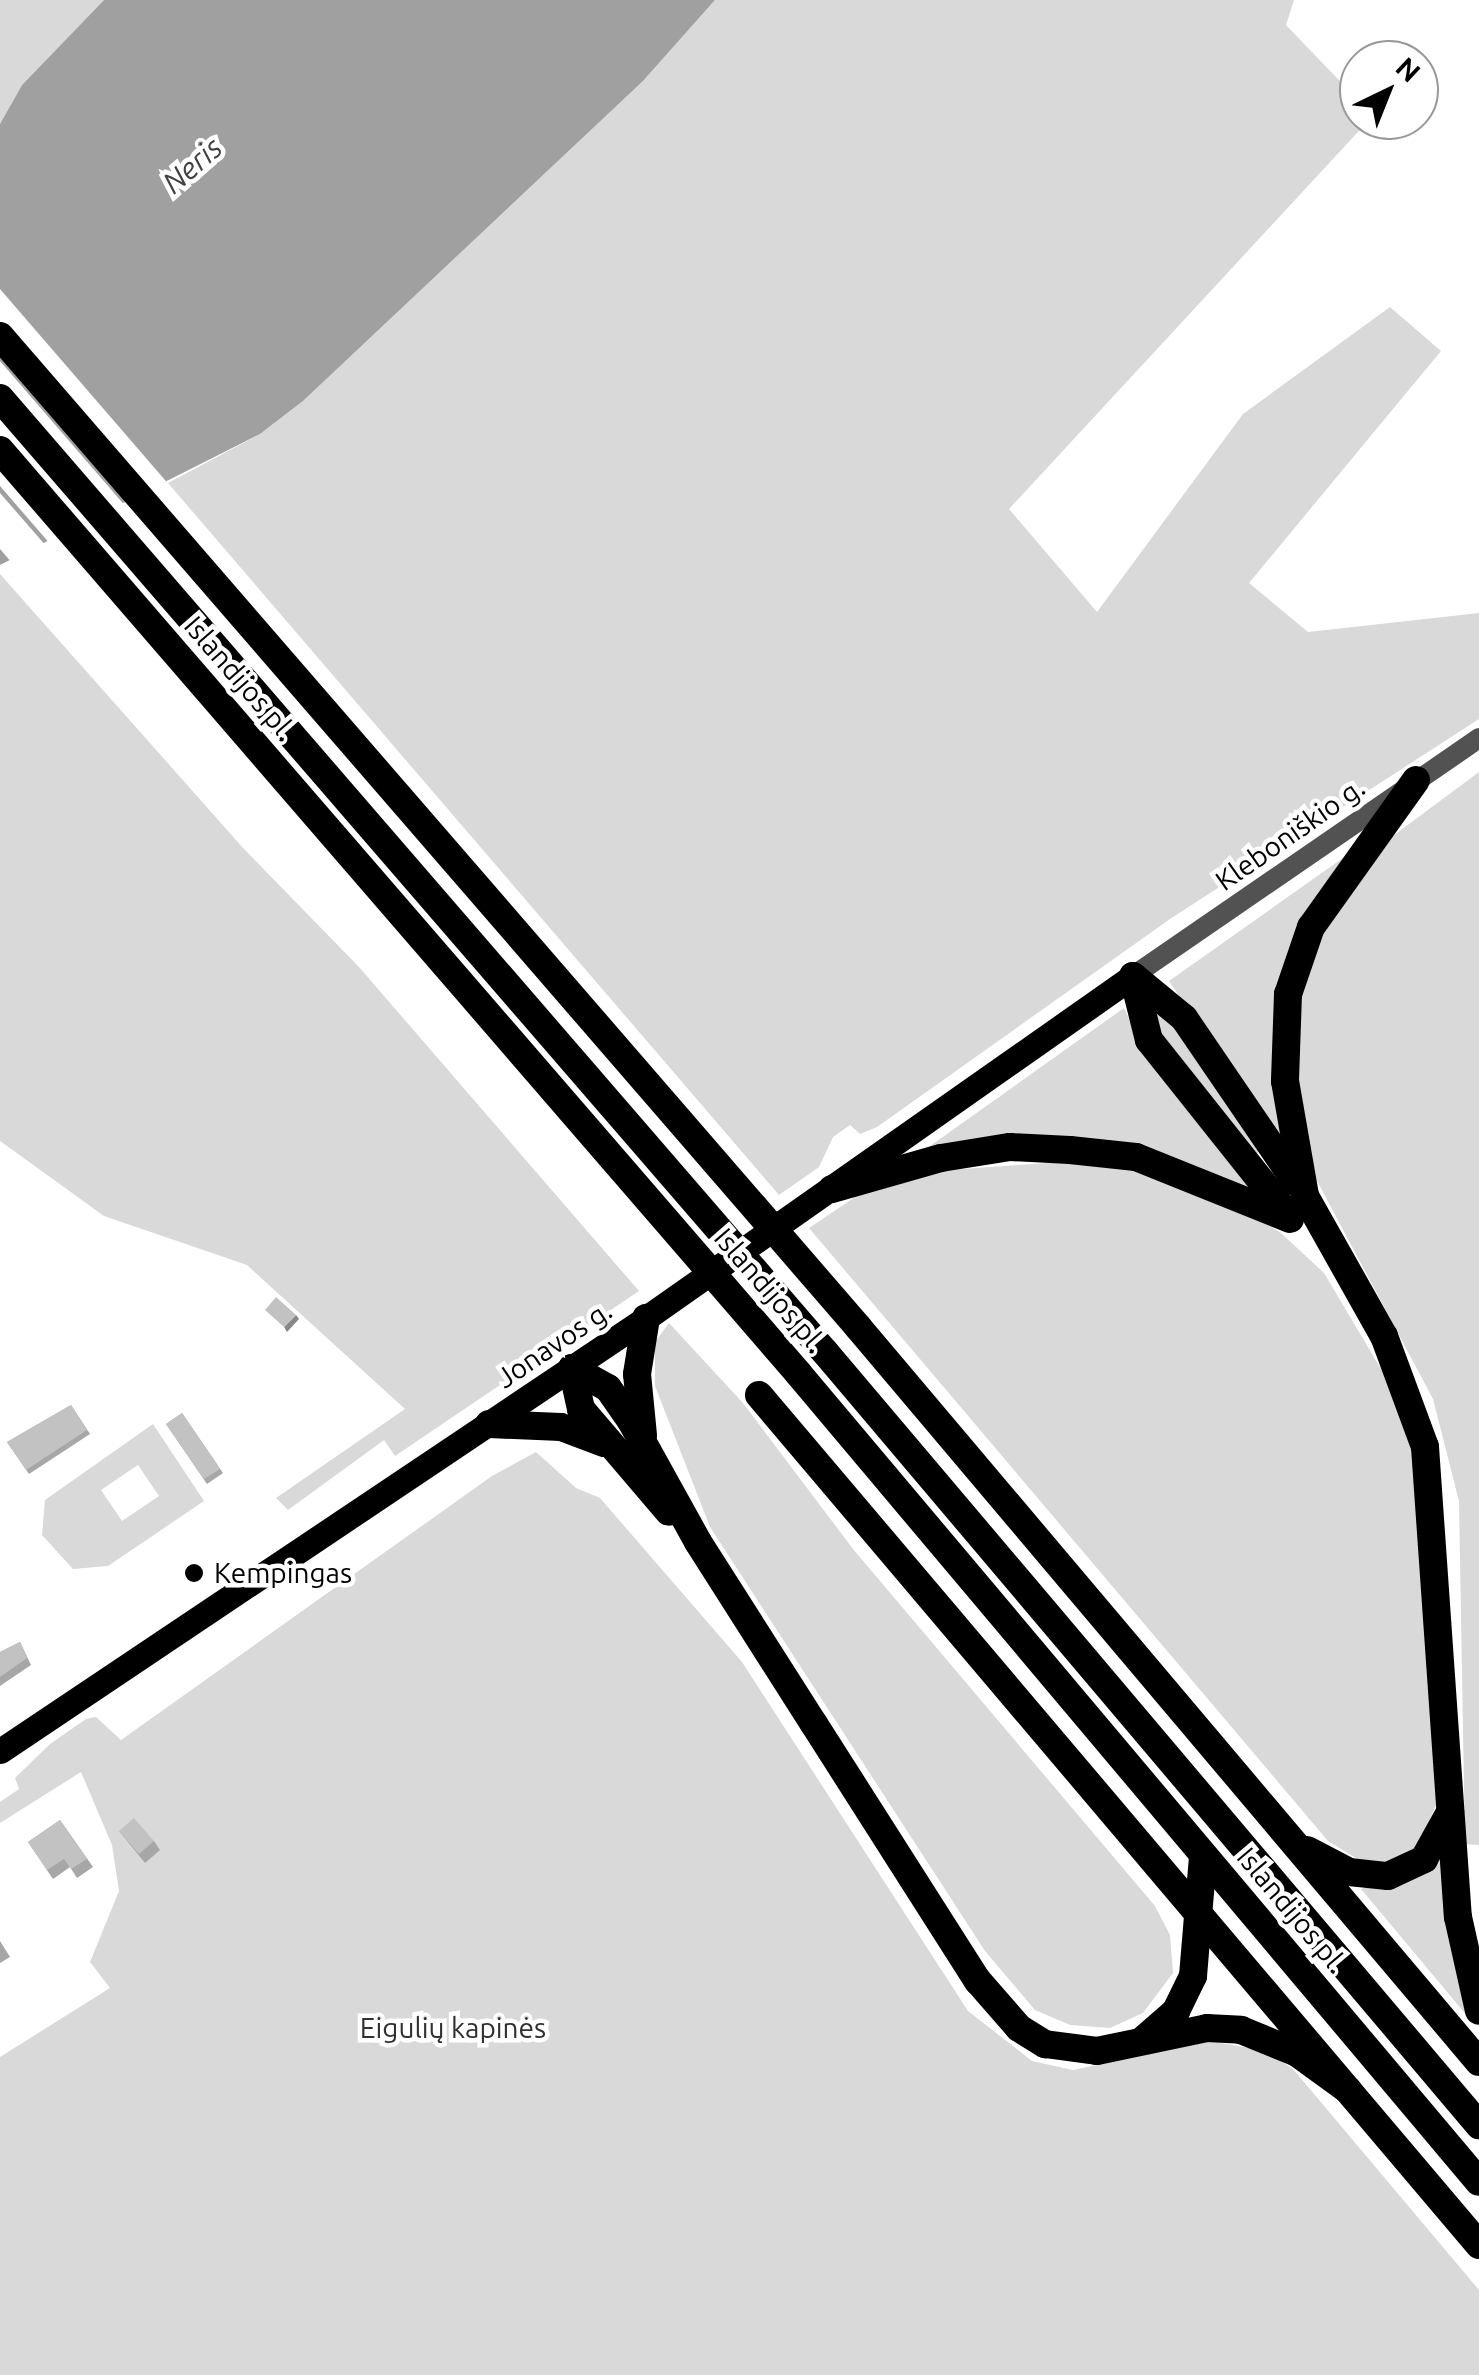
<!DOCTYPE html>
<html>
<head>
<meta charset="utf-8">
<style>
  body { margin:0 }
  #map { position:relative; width:1479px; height:2375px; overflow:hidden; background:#fff; font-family:Ubuntu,sans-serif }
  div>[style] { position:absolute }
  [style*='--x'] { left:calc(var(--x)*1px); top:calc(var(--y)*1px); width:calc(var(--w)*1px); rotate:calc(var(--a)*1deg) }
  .green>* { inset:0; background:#d9d9d9 }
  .water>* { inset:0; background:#a0a0a0 }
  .pier>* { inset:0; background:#fff }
  .tertiary>* { height:20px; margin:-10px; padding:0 10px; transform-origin:10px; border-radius:10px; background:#525252 }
  .primary>* { height:25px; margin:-12.5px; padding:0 12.5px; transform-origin:12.5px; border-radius:12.5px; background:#000 }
  .trunk>* { height:28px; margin:-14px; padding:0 14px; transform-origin:14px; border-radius:14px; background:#000 }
  .wall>* { inset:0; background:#a7a7a7 }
  .shaded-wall>* { inset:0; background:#888 }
  .building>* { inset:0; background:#c2c2c2 }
  .dots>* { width:28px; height:28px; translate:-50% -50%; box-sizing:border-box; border:5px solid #fff; border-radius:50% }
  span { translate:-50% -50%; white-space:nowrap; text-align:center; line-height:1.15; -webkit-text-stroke:9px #fff; paint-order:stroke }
  .street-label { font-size:28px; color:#000 }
  .poi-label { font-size:28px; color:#000 }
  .left { translate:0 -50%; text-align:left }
  .park-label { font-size:28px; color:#303030 }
  .water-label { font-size:30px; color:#414141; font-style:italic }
  .north { position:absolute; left:1339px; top:40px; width:100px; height:100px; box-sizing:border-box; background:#fff; border:2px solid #999; border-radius:50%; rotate:43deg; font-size:28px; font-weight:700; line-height:40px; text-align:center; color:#000 }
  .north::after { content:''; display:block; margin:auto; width:35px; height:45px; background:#000; clip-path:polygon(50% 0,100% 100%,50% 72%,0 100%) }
</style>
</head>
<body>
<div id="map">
  <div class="green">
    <i style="clip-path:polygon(0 0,104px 0,22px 85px,0 124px)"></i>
    <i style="clip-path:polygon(715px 0,1294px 0,1286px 25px,1359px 101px,1359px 120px,1369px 120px,1009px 509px,1097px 612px,1243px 414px,1390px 307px,1441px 351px,1249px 583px,1308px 632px,1479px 613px,1479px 719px,1170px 919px,877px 1127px,860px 1134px,850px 1125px,833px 1137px,819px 1167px,779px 1195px,168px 483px,260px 434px,303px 401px,643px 81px)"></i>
    <i style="clip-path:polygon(0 574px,244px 849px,359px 967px,639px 1291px,395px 1456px,384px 1440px,288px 1510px,276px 1498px,405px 1409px,247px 1265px,104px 1216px,0 1141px)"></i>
    <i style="clip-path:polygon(1479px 772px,1479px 1845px,1465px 1844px,1459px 1501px,1433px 1399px,1307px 1162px,1294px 1101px,1304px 963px,1370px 853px)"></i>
    <i style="clip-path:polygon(1350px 853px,1291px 950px,1279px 1145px,1169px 981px)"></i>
    <i style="clip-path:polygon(1159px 1003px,1259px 1151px,1257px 1154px,1150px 1024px)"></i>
    <i style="clip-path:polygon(1124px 1008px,1134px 1029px,1262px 1193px,1182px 1163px,923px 1151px)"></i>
    <i style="clip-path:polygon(1073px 1161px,1133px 1166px,1236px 1204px,1281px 1233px,1324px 1273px,1387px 1379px,1410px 1439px,1417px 1486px,1437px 1803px,1416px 1851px,1382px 1864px,1364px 1863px,1328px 1841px,809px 1228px,870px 1187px,949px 1170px)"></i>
    <i style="clip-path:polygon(669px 1323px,743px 1403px,853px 1549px,1155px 1906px,1170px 1935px,1173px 1973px,1143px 2013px,1110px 2028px,1070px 2025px,1035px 2010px,985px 1951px,710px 1527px,655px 1386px,655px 1342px)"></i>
    <i style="clip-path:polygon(evenodd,153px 1424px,204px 1501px,108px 1566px,73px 1569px,42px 1535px,45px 1500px,153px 1424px,138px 1465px,159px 1496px,122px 1521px,101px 1490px,138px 1465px)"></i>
    <i style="clip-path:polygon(536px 1452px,576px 1488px,600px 1498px,742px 1662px,968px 2011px,1032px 2061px,1073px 2070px,1210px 2041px,1266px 2051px,1293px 2069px,1479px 2290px,1479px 2375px,0 2375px,0 2057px,110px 1988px,90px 1962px,119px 1891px,112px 1845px,81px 1772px,0 1823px,0 1802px,19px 1789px,15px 1778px,50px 1744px,86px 1719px,96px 1717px,121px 1740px,492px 1476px)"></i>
    <i style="clip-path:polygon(1442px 1854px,1468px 2017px,1361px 1889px)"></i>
  </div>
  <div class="water">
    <i style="clip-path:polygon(104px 0,715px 0,643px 81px,303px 401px,260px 434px,0 565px,0 124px,22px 85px)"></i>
  </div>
  <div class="pier">
    <i style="clip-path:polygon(0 289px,171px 487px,131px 506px,0 356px)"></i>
    <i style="clip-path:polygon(0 361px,127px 508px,51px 545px,0 486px)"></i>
    <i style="clip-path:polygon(0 493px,47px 547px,13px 564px,0 549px)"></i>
  </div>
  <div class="tertiary">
    <i style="--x:1133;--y:976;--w:420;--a:-34.5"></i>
  </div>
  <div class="primary">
    <i style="--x:0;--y:1751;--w:778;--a:-33.83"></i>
    <i style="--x:646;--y:1318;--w:595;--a:-35.08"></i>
  </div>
  <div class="trunk">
    <i style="--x:0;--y:336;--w:1311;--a:49.11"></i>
    <i style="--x:858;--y:1327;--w:962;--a:49.81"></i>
    <i style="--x:0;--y:398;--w:1261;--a:49.15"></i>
    <i style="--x:825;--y:1352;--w:1013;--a:49.77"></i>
    <i style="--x:0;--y:450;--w:1220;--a:49.15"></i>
    <i style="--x:798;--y:1373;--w:1057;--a:49.91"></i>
    <i style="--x:1416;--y:780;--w:181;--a:125.5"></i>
    <i style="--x:1311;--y:927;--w:71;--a:108.9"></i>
    <i style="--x:1288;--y:994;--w:87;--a:92"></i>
    <i style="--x:1285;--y:1081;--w:117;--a:80.1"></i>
    <i style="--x:1305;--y:1196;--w:161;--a:60.6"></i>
    <i style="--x:1384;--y:1336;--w:118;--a:69.7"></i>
    <i style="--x:1425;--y:1447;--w:471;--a:86"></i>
    <i style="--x:1458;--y:1917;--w:96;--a:77.4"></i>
    <i style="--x:1133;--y:976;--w:66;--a:76"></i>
    <i style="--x:1149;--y:1040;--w:223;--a:51.5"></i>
    <i style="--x:1133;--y:976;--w:66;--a:39.5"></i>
    <i style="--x:1184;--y:1018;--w:199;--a:55.7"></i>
    <i style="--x:832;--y:1189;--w:113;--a:-15.9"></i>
    <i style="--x:941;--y:1158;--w:70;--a:-9.1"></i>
    <i style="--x:1010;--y:1147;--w:60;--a:2.9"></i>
    <i style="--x:1070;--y:1150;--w:66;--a:6.1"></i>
    <i style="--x:1136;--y:1157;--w:166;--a:21.9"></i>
    <i style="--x:572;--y:1368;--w:41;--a:29.1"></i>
    <i style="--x:608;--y:1388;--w:40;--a:55.1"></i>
    <i style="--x:631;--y:1421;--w:138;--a:61"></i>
    <i style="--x:698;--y:1542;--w:216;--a:57.5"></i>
    <i style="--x:814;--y:1724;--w:305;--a:57.5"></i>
    <i style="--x:978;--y:1981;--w:62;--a:48.9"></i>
    <i style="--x:1019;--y:2028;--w:31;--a:32"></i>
    <i style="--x:1045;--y:2044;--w:52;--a:7.7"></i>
    <i style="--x:1097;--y:2051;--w:112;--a:-11.8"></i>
    <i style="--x:1207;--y:2028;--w:34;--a:3"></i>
    <i style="--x:1241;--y:2030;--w:61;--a:22.3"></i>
    <i style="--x:1297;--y:2053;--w:63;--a:36"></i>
    <i style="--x:572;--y:1368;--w:42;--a:77.6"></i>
    <i style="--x:581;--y:1409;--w:135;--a:49.5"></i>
    <i style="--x:759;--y:1395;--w:1114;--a:49.73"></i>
    <i style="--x:489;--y:1424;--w:72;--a:2.4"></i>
    <i style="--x:561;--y:1427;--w:46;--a:20.4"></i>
    <i style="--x:643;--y:1435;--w:61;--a:-95.6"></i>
    <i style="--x:637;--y:1374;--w:57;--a:-80.9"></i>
    <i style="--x:1307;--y:1850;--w:47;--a:27.6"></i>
    <i style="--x:1349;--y:1872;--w:39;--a:6"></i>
    <i style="--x:1388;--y:1876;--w:40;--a:-25"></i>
    <i style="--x:1424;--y:1859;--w:54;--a:-61"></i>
    <i style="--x:1144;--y:2039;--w:43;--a:-41.2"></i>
    <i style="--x:1176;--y:2011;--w:39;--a:-64"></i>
    <i style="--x:1193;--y:1976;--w:120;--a:-85.2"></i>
  </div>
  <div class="wall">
    <i style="clip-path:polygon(71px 1405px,90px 1434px,29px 1474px,7px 1442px)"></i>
    <i style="clip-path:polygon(182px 1413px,223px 1473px,207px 1484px,166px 1424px)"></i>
    <i style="clip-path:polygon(20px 1642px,31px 1665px,0 1686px,0 1652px)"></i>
    <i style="clip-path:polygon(60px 1820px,93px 1867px,77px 1878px,70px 1867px,53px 1879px,28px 1842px)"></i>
    <i style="clip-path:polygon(119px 1831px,154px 1841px,160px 1850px,145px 1863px)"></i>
    <i style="clip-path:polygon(0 1941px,10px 1957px,0 1963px)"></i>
  </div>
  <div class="shaded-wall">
    <i style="clip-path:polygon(296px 1315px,299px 1319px,287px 1332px,284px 1327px)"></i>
  </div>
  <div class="building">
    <i style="clip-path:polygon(276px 1297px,296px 1315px,284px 1327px,265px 1310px)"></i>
    <i style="clip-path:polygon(71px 1405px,87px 1430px,26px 1470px,7px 1442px)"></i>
    <i style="clip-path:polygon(182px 1413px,220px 1469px,204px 1479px,166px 1424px)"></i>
    <i style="clip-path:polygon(20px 1642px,27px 1658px,0 1677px,0 1652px)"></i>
    <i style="clip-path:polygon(134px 1818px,154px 1841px,139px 1854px,119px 1831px)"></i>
    <i style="clip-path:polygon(60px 1820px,87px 1859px,71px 1869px,64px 1859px,47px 1870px,28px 1842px)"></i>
  </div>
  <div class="dots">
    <i style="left:194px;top:1573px;background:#000"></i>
  </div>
  <div class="street-label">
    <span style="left:240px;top:678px;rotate:49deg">Islandijos pl.</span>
    <span style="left:1290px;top:834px;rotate:-35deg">Kleboniškio g.</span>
    <span style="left:770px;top:1290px;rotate:49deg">Islandijos pl.</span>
    <span style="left:554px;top:1344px;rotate:-34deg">Jonavos g.</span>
    <span style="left:1292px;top:1910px;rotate:50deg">Islandijos pl.</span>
  </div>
  <div class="poi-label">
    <span class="left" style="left:214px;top:1573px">Kempingas</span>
  </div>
  <div class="park-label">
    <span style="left:453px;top:2028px">Eigulių kapinės</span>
  </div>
  <div class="water-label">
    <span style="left:192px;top:165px;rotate:-41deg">Neris</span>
  </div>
  <div class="north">N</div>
</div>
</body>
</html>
